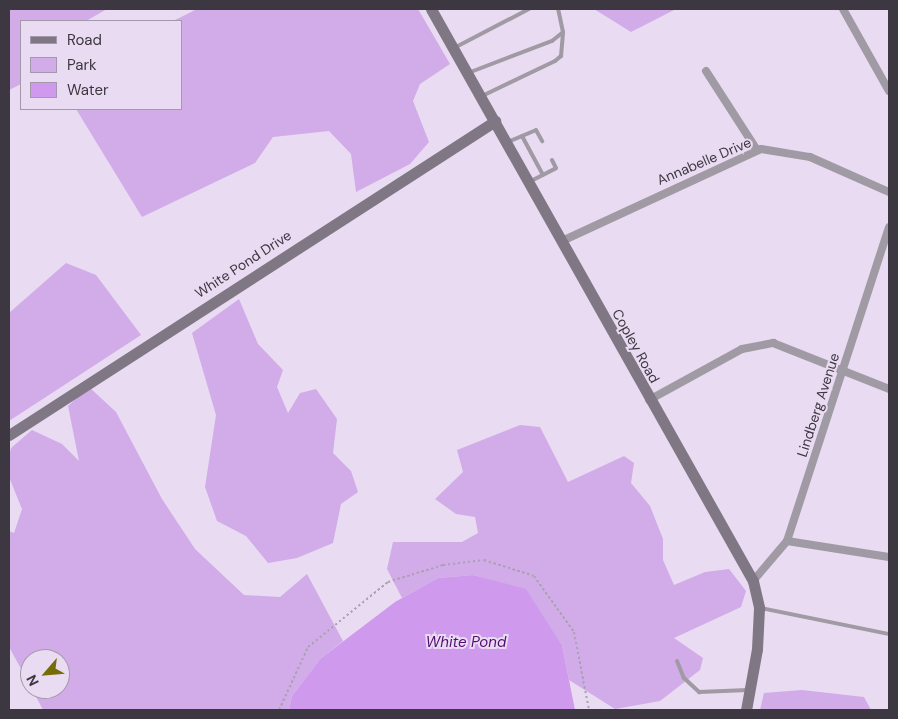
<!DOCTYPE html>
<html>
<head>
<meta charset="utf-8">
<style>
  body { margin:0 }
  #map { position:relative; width:898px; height:719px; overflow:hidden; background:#e9dbf2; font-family:"DM Sans",sans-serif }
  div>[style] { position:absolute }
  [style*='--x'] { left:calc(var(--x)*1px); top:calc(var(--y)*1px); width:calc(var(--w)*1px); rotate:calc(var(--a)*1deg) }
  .green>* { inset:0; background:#d1ace8 }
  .water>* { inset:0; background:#cf9aed }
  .path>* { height:2px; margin-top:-1px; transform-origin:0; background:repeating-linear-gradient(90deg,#aba1b3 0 2.5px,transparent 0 5px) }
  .lane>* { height:4px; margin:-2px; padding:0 2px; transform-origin:2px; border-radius:2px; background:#a09aa4 }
  .street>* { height:8px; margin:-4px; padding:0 4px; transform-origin:4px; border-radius:4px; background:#a09aa4 }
  .secondary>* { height:11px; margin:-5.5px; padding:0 5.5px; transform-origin:5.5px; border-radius:5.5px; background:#807785 }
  span { translate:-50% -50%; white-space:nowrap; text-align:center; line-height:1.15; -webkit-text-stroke:4px #e9dbf2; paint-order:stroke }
  .street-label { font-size:14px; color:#3c3740 }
  .water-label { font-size:15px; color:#540d72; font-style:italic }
  .frame { position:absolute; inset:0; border:10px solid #3c3740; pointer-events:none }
  .legend { position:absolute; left:20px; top:20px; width:162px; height:90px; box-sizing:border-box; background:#e9dbf2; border:1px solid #a499ab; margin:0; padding:6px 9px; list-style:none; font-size:15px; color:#3c3740 }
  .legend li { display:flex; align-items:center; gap:10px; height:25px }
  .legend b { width:25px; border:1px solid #a499ab }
  .north { position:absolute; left:20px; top:649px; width:50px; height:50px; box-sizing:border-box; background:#e9dbf2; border:1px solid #a499ab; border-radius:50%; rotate:243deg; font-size:14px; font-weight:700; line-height:20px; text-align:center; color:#3c3740 }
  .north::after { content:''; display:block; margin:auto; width:18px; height:22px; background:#766c07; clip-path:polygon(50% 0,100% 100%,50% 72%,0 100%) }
</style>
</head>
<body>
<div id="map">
  <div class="green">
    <i style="clip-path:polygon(9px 9px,107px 9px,86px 21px,21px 21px,21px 84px,9px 90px)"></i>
    <i style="clip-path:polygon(197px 9px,418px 9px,450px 64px,420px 84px,413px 101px,429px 142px,410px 164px,356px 192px,351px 154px,329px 131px,273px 137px,255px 163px,142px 217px,76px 109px,181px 109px,181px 21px,173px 21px)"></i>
    <i style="clip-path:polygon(594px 9px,676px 9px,631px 32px)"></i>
    <i style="clip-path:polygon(66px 263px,96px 275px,141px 335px,9px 421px,9px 313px)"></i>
    <i style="clip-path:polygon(239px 299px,258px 344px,283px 370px,277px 387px,288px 413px,300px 393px,316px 389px,337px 419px,333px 453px,351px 471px,358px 492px,341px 504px,333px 543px,297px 558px,268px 563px,246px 536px,217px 521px,205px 487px,216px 415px,192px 333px)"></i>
    <i style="clip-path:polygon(89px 387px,116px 412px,162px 499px,195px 549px,244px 595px,280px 597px,307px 574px,343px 641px,320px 659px,292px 696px,289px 710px,43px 710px,32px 689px,60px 689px,60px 659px,30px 659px,30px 685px,9px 647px,9px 531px,14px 533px,22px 509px,9px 477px,9px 456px,11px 448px,32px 430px,62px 444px,79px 461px,68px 406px)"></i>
    <i style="clip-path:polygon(520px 425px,540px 427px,568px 482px,624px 456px,634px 463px,631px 483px,650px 506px,663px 539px,663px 560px,674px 585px,705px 572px,729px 569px,746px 591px,741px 607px,674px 638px,703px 658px,700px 670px,660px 701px,615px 709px,569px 680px,562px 645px,526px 590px,473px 575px,438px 578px,402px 598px,387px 569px,393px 542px,462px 542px,478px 533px,475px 517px,456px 514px,435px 499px,463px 472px,457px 450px)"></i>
    <i style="clip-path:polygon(802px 690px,864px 697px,871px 710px,760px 710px,764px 693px)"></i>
  </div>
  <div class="water">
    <i style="clip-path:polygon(473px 575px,526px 589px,562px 645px,575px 710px,289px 710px,292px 696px,320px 659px,395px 602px,438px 578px)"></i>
  </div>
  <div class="path">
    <i style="--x:279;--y:710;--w:69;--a:-65.3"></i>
    <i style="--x:308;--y:647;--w:103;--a:-39.1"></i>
    <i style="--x:388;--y:582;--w:58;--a:-17.2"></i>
    <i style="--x:443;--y:565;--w:41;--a:-7"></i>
    <i style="--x:484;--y:560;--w:52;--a:17.7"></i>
    <i style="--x:534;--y:576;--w:69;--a:54.5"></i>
    <i style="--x:574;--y:632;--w:79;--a:79.1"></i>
  </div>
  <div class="lane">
    <i style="--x:454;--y:48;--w:85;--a:-27.5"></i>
    <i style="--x:468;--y:73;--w:90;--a:-20.9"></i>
    <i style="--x:552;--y:41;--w:14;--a:-39"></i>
    <i style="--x:563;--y:32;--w:24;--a:-102"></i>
    <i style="--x:482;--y:96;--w:81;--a:-25.6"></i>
    <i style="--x:555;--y:61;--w:8;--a:-40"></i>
    <i style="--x:561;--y:56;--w:24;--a:-85"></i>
    <i style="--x:522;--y:136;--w:44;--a:61.7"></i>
    <i style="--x:508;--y:142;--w:30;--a:-23"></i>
    <i style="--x:536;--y:130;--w:13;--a:61"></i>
    <i style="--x:529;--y:182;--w:30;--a:-27"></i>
    <i style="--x:556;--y:168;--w:9;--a:-117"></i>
    <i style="--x:761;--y:608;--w:131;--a:11.5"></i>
    <i style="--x:677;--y:661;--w:18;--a:68"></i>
    <i style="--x:684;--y:678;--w:21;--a:43"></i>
    <i style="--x:699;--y:692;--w:49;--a:-2.3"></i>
  </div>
  <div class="street">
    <i style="--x:843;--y:9;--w:94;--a:60.7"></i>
    <i style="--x:706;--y:71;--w:94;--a:57.2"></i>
    <i style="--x:562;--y:241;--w:219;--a:-24.8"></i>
    <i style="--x:761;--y:149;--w:50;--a:9.3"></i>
    <i style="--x:810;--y:157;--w:86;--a:23.9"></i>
    <i style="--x:649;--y:400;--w:106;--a:-28.7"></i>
    <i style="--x:742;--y:349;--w:32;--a:-11"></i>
    <i style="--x:773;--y:343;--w:125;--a:21.6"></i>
    <i style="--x:787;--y:541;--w:103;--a:8.9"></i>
    <i style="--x:753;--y:581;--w:52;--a:-49.6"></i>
    <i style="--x:787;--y:541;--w:330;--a:-72"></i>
  </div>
  <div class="secondary">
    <i style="--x:431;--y:9;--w:656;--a:60.62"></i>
    <i style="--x:753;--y:581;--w:28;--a:77"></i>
    <i style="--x:759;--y:608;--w:41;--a:92.8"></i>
    <i style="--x:757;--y:649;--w:62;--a:100.2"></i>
    <i style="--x:9;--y:435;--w:579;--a:-32.87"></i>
  </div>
  <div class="street-label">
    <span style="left:704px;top:161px;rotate:-23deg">Annabelle Drive</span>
    <span style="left:243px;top:264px;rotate:-33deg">White Pond Drive</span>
    <span style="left:636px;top:346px;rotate:61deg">Copley Road</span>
    <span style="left:818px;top:405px;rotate:-72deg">Lindberg Avenue</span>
  </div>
  <div class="water-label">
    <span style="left:466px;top:643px">White Pond</span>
  </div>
  <div class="frame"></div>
  <ul class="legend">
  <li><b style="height:6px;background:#807785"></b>Road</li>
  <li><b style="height:14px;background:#d1ace8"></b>Park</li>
  <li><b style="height:14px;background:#cf9aed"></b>Water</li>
  </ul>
  <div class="north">N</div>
</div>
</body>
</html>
